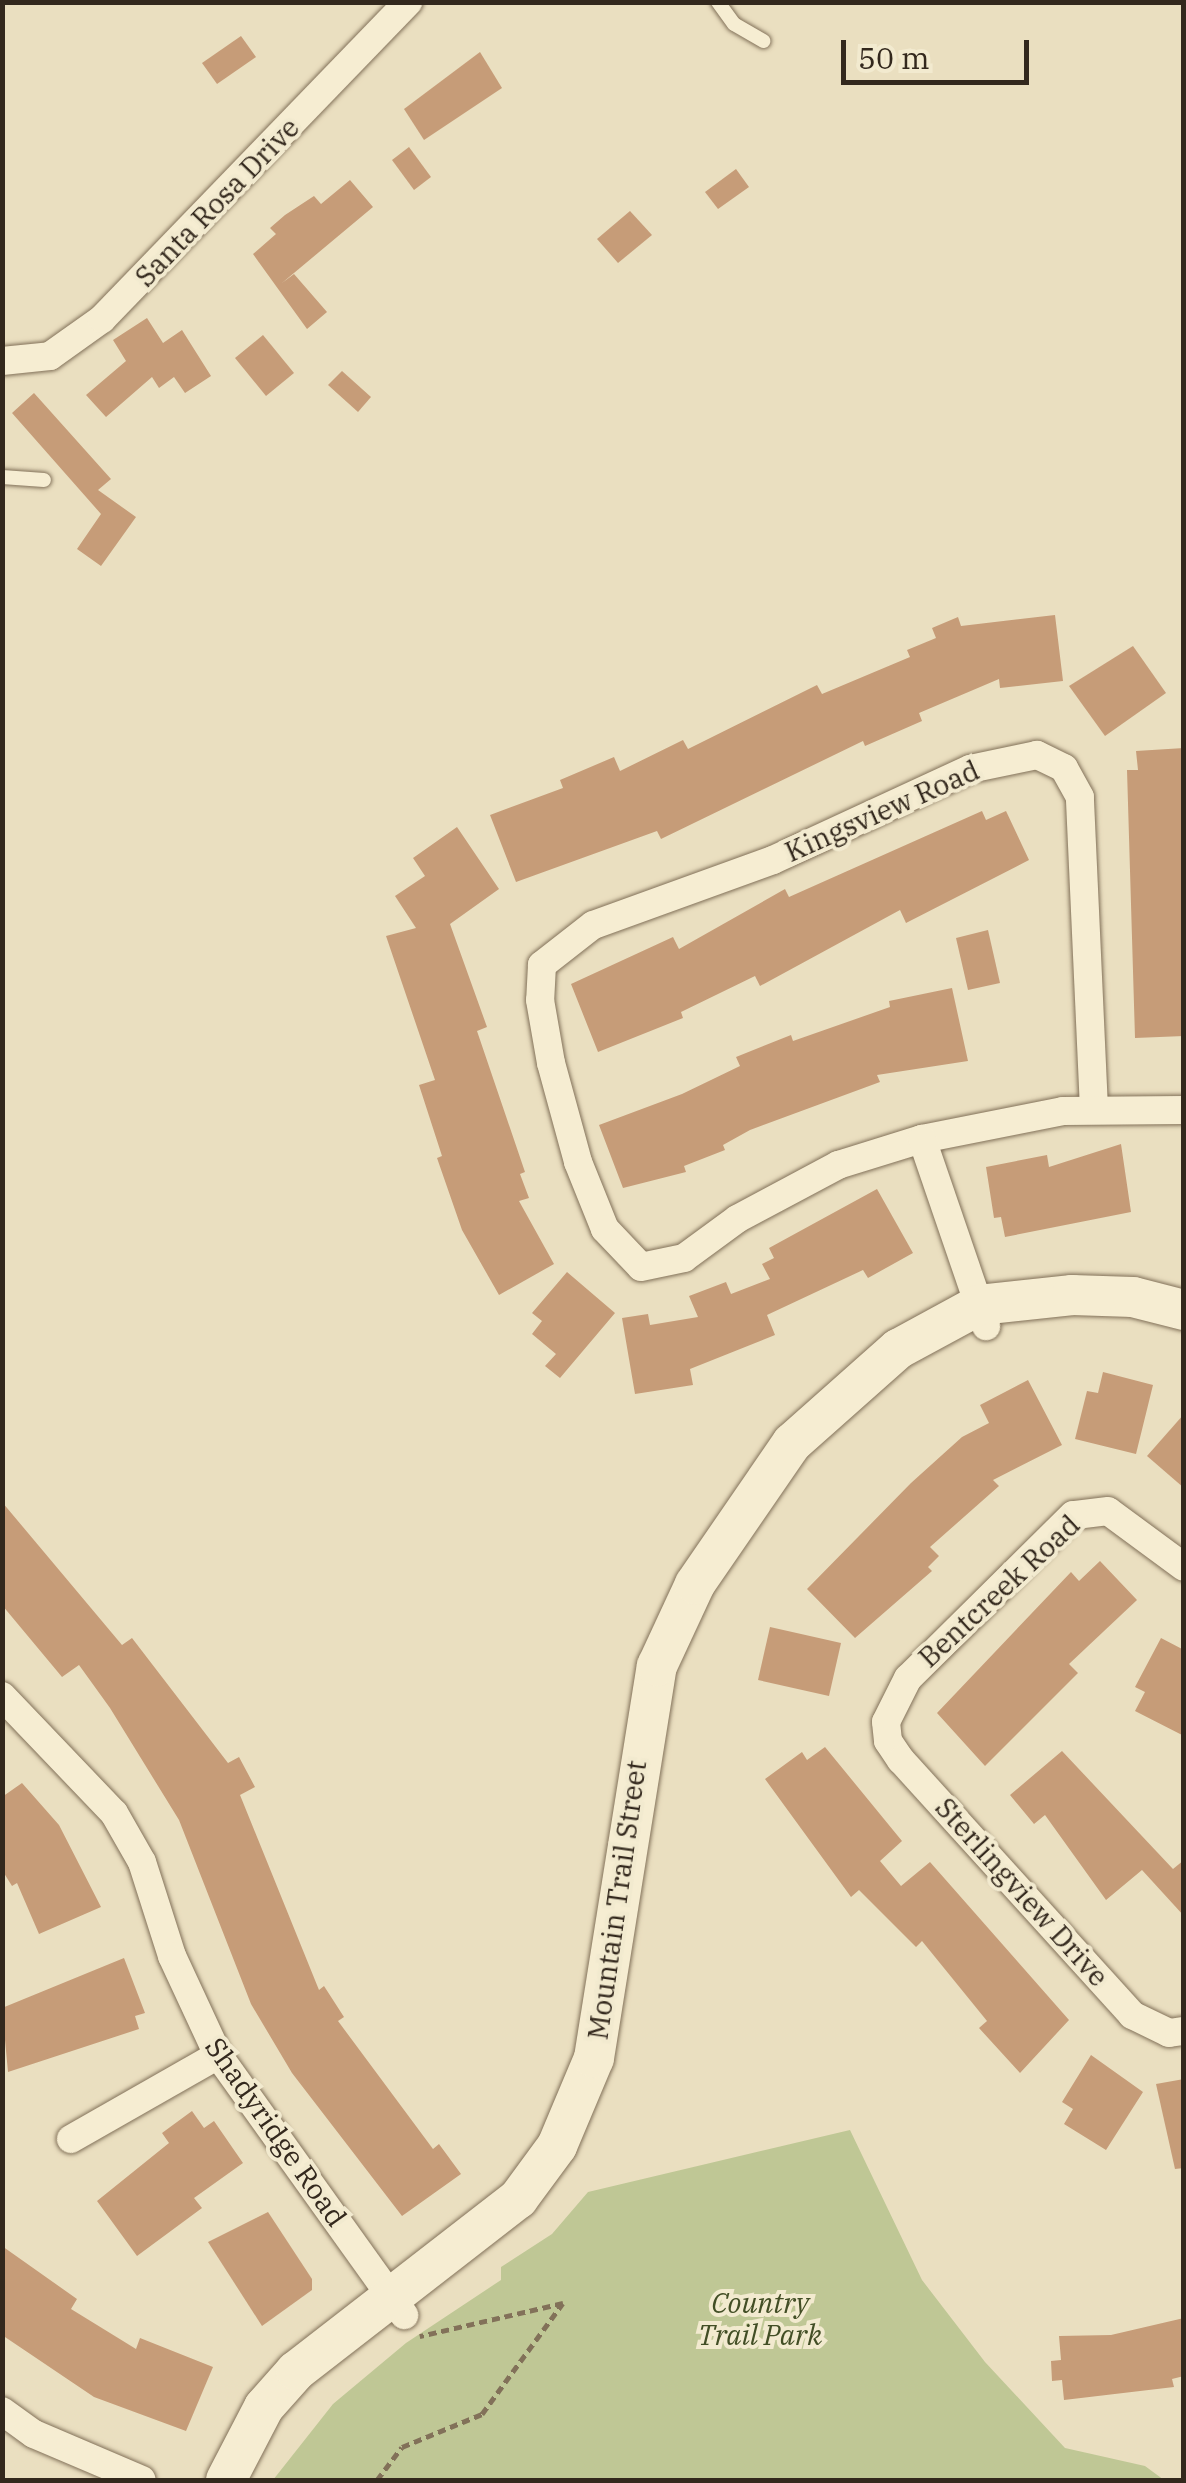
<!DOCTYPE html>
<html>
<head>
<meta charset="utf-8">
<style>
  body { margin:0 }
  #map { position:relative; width:1186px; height:2483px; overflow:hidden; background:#eadfc0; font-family:"IBM Plex Serif",serif }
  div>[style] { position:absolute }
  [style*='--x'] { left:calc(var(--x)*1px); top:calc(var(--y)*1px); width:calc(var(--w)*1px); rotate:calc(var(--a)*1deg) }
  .green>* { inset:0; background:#bfc795 }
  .building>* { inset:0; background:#c69c78 }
  .path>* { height:5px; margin-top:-2.5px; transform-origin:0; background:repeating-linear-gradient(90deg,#827159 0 8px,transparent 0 13px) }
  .roads { filter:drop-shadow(0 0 2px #827159) drop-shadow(0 0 2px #827159) }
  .lane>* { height:14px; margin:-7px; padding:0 7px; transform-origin:7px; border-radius:7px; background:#f6edd2 }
  .street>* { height:28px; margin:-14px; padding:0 14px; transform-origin:14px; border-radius:14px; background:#f6edd2 }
  .secondary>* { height:40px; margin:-20px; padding:0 20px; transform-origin:20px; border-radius:20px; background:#f6edd2 }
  span { translate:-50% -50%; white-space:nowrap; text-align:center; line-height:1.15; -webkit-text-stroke:8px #f2eacf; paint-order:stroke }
  .street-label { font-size:28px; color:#33281d }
  .park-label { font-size:28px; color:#424e25; font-style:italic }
  .frame { position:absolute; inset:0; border:5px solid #33281d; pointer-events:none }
  .scale { position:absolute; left:841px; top:40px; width:188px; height:45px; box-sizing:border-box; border:5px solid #33281d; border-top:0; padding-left:12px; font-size:30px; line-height:35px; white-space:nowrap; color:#33281d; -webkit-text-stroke:8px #f2eacf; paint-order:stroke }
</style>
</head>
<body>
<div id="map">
  <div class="green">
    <i style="clip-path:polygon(850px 2130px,922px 2280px,985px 2362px,1065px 2448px,1145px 2466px,1164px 2480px,273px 2480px,333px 2404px,406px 2343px,501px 2280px,501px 2267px,552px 2234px,588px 2192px)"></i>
  </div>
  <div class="building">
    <i style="clip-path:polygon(241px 36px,256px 57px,217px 84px,202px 63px)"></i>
    <i style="clip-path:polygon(480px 52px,502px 88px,424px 140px,404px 109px)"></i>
    <i style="clip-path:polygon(409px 147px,431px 177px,414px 190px,392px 160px)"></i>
    <i style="clip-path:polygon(736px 169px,749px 187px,718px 209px,705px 192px)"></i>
    <i style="clip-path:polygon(350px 180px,373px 207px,282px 283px,294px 274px,327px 312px,307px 329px,253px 254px,276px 234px,270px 228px,285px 215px,314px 196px,321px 204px)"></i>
    <i style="clip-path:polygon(630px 211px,652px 235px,618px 263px,597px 239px)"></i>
    <i style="clip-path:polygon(147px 318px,163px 343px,182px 330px,211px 376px,185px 393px,174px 377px,159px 388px,152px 377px,106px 417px,86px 395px,126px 361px,113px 340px)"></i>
    <i style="clip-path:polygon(263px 335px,294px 373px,266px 396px,235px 358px)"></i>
    <i style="clip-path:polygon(342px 371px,371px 397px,358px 412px,328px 385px)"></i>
    <i style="clip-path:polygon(34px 393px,111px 479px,98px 490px,136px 517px,101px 566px,77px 549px,101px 514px,12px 413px)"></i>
    <i style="clip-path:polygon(1055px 615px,1063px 681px,1000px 688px,999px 679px,919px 713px,922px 721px,865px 746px,863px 741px,661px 839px,657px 831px,516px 882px,490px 815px,563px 788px,560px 780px,614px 757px,620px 771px,683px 740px,688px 749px,817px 685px,822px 694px,910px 657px,907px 650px,936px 638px,932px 628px,958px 617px,961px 626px)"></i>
    <i style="clip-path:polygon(1133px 646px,1166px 693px,1105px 736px,1069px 686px)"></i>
    <i style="clip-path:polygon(1184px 748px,1184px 1036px,1135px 1038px,1127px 770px,1138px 770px,1136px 751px)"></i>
    <i style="clip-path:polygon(982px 811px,986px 820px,1006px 811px,1029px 860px,906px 923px,900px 910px,760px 986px,755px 976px,681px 1012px,683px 1018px,598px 1052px,571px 984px,673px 937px,679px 949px,785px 889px,789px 897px)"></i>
    <i style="clip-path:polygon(457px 827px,499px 889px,450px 924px,487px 1027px,477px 1031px,525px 1172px,520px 1174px,529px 1198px,519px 1201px,554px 1264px,499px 1295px,462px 1230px,437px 1158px,442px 1156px,419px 1085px,435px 1080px,386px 936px,416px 928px,395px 896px,425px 876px,413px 858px)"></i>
    <i style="clip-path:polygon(988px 930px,1000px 983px,968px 990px,956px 938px)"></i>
    <i style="clip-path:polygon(952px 988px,968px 1061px,877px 1075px,880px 1082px,750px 1130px,723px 1145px,725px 1150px,684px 1166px,686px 1172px,623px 1188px,599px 1125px,682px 1094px,740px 1066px,736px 1057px,791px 1035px,793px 1041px,890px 1007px,889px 1001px)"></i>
    <i style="clip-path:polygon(1121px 1144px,1131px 1212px,1005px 1237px,1001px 1217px,994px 1218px,986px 1167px,1047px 1155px,1049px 1167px)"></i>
    <i style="clip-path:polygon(877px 1189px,913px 1253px,868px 1278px,863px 1270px,767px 1315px,775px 1335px,690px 1369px,693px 1385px,635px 1394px,622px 1318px,648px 1314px,650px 1325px,698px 1317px,689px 1296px,726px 1282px,731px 1294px,770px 1279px,762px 1264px,774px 1258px,769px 1248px)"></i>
    <i style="clip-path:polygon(567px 1272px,615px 1313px,560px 1378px,545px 1366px,556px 1354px,532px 1334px,542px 1321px,532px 1313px)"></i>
    <i style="clip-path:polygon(1103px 1372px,1153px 1385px,1136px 1454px,1075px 1439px,1087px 1391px,1098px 1393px)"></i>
    <i style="clip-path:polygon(1028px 1380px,1062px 1445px,993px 1480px,999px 1486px,930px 1547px,939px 1556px,928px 1567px,932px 1571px,855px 1638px,807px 1589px,911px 1483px,962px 1437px,989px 1423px,980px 1405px)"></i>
    <i style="clip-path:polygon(1184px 1414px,1184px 1488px,1147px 1456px)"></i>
    <i style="clip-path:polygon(2px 1502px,122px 1645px,132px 1638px,228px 1763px,239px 1757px,255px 1787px,240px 1795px,319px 1990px,324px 1986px,344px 2017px,338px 2021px,433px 2149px,439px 2144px,461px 2174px,402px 2216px,292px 2073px,251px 2004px,179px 1820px,110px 1708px,79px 1665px,62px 1677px,2px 1605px)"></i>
    <i style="clip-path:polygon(1100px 1561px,1137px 1600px,1069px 1664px,1078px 1673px,985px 1766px,937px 1713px,1071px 1572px,1079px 1581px)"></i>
    <i style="clip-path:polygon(770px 1627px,841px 1643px,829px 1696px,758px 1680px)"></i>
    <i style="clip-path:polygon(1161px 1638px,1184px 1650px,1184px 1736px,1135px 1711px,1145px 1692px,1135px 1687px)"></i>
    <i style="clip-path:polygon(825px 1747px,902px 1841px,880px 1861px,901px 1886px,930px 1862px,1069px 2020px,1020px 2073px,979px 2028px,987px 2021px,922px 1941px,916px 1947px,859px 1890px,851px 1897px,765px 1779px,802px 1752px,807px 1760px)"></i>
    <i style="clip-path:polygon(1062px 1751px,1173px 1869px,1184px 1860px,1184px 1916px,1142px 1870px,1106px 1900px,1045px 1815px,1034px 1824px,1010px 1795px)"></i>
    <i style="clip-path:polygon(22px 1783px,59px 1825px,101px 1907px,39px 1934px,17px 1883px,12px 1886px,2px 1870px,2px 1797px)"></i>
    <i style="clip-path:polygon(124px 1958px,145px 2013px,135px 2016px,139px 2029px,8px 2072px,2px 2008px)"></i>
    <i style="clip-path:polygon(1091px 2055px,1143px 2092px,1106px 2150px,1064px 2124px,1073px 2109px,1062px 2102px)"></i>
    <i style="clip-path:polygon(1184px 2079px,1184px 2168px,1175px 2169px,1156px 2084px)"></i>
    <i style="clip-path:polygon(192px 2111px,204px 2128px,214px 2121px,243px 2163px,194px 2198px,202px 2208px,137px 2256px,97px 2201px,169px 2143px,162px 2133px)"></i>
    <i style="clip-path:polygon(268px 2212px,312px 2279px,312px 2290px,262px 2326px,208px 2242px)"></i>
    <i style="clip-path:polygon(2px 2246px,77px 2299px,71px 2309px,136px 2349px,140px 2338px,213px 2367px,186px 2431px,94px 2397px,2px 2335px)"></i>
    <i style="clip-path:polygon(1184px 2318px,1184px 2376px,1172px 2379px,1174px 2387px,1064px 2400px,1062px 2380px,1052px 2381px,1051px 2361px,1061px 2360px,1059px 2336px,1111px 2335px)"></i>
  </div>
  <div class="path">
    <i style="--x:377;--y:2480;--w:41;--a:-52.9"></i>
    <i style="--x:402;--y:2447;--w:87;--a:-22.4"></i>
    <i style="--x:482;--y:2414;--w:137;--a:-53.9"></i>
    <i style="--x:563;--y:2303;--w:147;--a:167"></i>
  </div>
  <div class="roads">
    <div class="lane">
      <i style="--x:718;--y:2;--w:27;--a:54"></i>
      <i style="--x:734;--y:24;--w:34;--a:30"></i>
      <i style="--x:2;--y:477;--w:42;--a:4.1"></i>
    </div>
    <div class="street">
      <i style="--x:2;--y:361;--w:48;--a:-5.9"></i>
      <i style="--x:50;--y:356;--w:64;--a:-35.4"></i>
      <i style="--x:102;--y:319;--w:441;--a:-46"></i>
      <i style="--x:1094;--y:1109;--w:312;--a:-92.6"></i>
      <i style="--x:1080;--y:797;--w:33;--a:-119"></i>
      <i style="--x:1064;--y:768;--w:30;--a:-154"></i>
      <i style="--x:1037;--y:755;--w:68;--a:168.2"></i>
      <i style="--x:970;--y:769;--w:217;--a:155.2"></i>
      <i style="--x:773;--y:860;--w:191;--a:160.1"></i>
      <i style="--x:593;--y:925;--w:65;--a:141.9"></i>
      <i style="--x:542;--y:965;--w:35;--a:93"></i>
      <i style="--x:540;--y:1000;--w:64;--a:80.1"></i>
      <i style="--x:551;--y:1063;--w:103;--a:74.7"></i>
      <i style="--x:578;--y:1162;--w:72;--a:68.1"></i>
      <i style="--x:605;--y:1229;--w:52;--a:46.5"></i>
      <i style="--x:641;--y:1267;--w:44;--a:-11.8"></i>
      <i style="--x:684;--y:1258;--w:66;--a:-36.3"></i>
      <i style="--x:737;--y:1219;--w:115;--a:-28.1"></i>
      <i style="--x:838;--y:1165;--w:88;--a:-17.2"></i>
      <i style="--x:922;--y:1139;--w:144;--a:-11.2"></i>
      <i style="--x:1063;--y:1111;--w:121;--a:-0.5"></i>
      <i style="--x:922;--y:1139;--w:198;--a:71.1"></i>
      <i style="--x:1184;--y:1567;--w:94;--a:-143.6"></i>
      <i style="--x:1108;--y:1511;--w:35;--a:173"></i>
      <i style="--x:1073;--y:1515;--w:232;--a:135.3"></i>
      <i style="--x:908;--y:1678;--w:49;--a:116.6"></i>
      <i style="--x:886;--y:1722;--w:19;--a:84"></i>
      <i style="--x:888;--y:1741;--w:23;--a:56"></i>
      <i style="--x:901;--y:1760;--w:344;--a:47.8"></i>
      <i style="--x:1132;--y:2015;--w:41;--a:25.9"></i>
      <i style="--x:1169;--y:2033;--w:15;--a:-8"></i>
      <i style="--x:2;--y:1696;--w:162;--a:46.3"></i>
      <i style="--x:114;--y:1813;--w:56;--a:60.3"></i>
      <i style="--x:142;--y:1862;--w:99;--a:72.3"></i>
      <i style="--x:172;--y:1956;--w:109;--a:65.1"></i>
      <i style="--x:218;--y:2055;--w:320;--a:54.4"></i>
      <i style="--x:71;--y:2139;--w:169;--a:-29.7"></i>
      <i style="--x:2;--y:2411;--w:39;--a:36"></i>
      <i style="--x:34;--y:2434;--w:117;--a:23.1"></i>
    </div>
    <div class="secondary">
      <i style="--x:226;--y:2480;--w:82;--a:-62.5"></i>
      <i style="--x:264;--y:2407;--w:48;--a:-48.4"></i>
      <i style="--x:296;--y:2371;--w:281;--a:-37.8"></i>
      <i style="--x:518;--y:2199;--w:66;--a:-53.7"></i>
      <i style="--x:557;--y:2146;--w:95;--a:-67.2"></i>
      <i style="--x:594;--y:2058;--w:397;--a:-80.9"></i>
      <i style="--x:657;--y:1666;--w:90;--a:-65.1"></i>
      <i style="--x:695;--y:1584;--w:171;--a:-55.5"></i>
      <i style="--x:792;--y:1443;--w:142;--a:-41.6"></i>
      <i style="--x:898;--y:1349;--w:92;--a:-28.5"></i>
      <i style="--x:979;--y:1305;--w:94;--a:-6.1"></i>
      <i style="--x:1072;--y:1295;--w:61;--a:1.9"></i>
      <i style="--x:1133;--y:1297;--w:53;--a:14.3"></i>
    </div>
  </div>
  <div class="street-label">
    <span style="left:217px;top:202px;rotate:-46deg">Santa Rosa Drive</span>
    <span style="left:882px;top:811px;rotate:-24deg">Kingsview Road</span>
    <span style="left:999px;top:1591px;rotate:-43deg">Bentcreek Road</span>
    <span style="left:1022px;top:1892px;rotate:48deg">Sterlingview Drive</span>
    <span style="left:617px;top:1900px;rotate:-82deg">Mountain Trail Street</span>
    <span style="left:276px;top:2132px;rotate:55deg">Shadyridge Road</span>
  </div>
  <div class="park-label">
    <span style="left:760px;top:2319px">Country<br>Trail Park</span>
  </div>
  <div class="frame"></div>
  <div class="scale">50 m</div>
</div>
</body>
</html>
